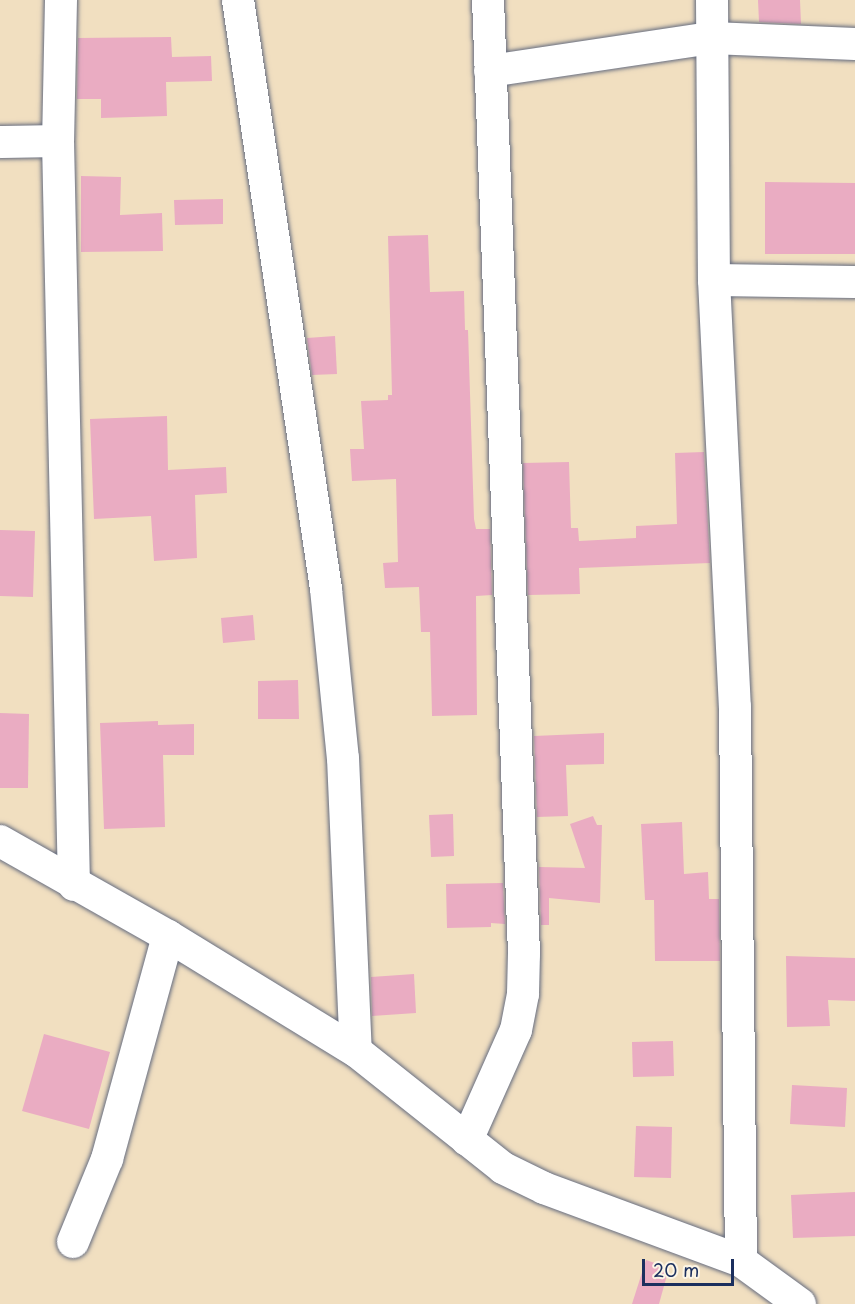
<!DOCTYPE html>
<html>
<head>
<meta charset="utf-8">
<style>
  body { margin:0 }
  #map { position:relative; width:855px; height:1304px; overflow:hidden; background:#f1dfc0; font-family:"Playpen Sans",sans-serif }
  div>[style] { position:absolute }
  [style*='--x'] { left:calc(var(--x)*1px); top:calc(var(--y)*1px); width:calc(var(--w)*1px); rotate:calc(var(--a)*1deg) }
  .building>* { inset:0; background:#eaacc2 }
  .roads { filter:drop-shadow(0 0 2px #666d80) drop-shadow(0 0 2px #666d80) }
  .minor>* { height:32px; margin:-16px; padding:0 16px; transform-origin:16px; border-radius:16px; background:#fff }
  span { translate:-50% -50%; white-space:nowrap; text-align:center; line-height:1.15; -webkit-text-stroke:6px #fcf5e5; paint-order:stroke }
  .scale { position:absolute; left:642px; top:1259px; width:92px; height:27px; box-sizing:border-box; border:3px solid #1b2f5e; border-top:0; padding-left:8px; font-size:18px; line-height:21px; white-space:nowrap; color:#1b2f5e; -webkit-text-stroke:4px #fcf5e5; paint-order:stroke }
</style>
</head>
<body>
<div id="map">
  <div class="building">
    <i style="clip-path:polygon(758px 0,800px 0,801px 24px,759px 22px)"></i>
    <i style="clip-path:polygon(171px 37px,172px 57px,211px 56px,212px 81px,166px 82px,167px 116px,101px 118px,101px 99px,77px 99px,78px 38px)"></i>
    <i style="clip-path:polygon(81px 176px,121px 177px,120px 215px,162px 213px,163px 251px,81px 252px)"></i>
    <i style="clip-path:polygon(765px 182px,855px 183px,855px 254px,765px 254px)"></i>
    <i style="clip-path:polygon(223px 199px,223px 224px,175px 225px,174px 200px)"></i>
    <i style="clip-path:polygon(428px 235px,430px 292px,464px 291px,465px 330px,468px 330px,474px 519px,476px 529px,490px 529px,492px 595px,476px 596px,477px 715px,432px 716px,430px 632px,421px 632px,419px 587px,385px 588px,383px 563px,398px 562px,396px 479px,352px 481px,350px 449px,364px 449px,361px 401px,388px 400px,388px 395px,392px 395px,388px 236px)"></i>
    <i style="clip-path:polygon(335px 336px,337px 374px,312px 375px,307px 338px)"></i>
    <i style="clip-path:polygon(167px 416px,168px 470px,226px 467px,227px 493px,195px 495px,197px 558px,154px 561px,151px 516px,94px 519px,90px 419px)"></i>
    <i style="clip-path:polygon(704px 452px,710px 563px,579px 568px,580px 594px,528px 595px,523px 463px,569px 462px,571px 528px,578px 528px,579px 541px,636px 538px,636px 526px,677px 524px,675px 453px)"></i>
    <i style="clip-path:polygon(0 530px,35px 531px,33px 597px,0 596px)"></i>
    <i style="clip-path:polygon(253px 615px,255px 640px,223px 643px,221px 618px)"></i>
    <i style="clip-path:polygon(298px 680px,299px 719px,258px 719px,258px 681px)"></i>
    <i style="clip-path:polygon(0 713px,29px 714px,28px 788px,0 788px)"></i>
    <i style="clip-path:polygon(158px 721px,158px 725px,194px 724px,194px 755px,163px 755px,165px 827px,104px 829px,100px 723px)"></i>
    <i style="clip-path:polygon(604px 733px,604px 764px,566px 765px,568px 816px,537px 817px,534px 736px)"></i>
    <i style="clip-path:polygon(453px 814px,454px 856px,431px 857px,429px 815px)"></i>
    <i style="clip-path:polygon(593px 816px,597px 825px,602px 825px,600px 903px,549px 898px,549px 925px,541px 925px,539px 867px,585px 868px,570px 824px)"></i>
    <i style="clip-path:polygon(682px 822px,684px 874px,708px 872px,709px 899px,719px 899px,720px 961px,655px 961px,654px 900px,645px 900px,641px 824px)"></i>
    <i style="clip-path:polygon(503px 883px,505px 924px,491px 923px,491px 927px,447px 928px,446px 884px)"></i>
    <i style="clip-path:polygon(786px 956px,855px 958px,855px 1001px,828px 1000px,830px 1026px,787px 1027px)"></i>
    <i style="clip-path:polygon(414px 974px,416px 1013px,372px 1016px,371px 977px)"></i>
    <i style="clip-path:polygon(44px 1034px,110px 1052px,89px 1129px,22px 1111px)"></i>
    <i style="clip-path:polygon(673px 1041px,674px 1076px,633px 1077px,632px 1042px)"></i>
    <i style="clip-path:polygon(792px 1085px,847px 1088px,845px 1127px,790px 1124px)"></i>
    <i style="clip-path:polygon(636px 1126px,672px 1127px,671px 1178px,634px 1177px)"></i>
    <i style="clip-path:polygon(855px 1192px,855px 1236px,793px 1238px,791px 1195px)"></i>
    <i style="clip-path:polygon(646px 1260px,669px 1268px,659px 1304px,632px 1304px)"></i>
  </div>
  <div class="roads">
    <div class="minor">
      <i style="--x:61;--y:0;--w:141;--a:91.2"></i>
      <i style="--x:58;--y:141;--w:744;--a:88.77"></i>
      <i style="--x:238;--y:0;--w:596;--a:81.5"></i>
      <i style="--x:326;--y:589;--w:170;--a:84.3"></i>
      <i style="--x:343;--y:758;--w:293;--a:87.5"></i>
      <i style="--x:712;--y:0;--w:280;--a:89.6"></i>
      <i style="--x:714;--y:280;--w:428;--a:87.2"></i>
      <i style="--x:735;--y:707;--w:554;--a:89.38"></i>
      <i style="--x:490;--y:71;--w:224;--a:-8.5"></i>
      <i style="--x:712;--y:38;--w:143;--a:2.4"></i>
      <i style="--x:0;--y:142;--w:58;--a:-1"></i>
      <i style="--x:714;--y:280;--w:141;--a:0.8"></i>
      <i style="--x:0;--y:841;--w:193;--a:29.5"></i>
      <i style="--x:168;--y:936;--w:220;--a:31.5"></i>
      <i style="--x:356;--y:1051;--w:188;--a:38.5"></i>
      <i style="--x:503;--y:1168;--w:46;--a:26"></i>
      <i style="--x:544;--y:1188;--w:210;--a:20.3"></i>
      <i style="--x:741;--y:1261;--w:73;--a:36.1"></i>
      <i style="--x:467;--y:1140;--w:120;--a:-66"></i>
      <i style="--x:516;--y:1030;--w:37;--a:-79"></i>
      <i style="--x:523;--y:994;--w:40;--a:-88.6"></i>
      <i style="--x:524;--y:954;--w:955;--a:-92.16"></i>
      <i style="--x:73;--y:1242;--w:90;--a:-67.7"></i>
      <i style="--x:107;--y:1159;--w:231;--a:-74.7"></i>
    </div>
  </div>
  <div class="scale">20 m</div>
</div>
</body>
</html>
